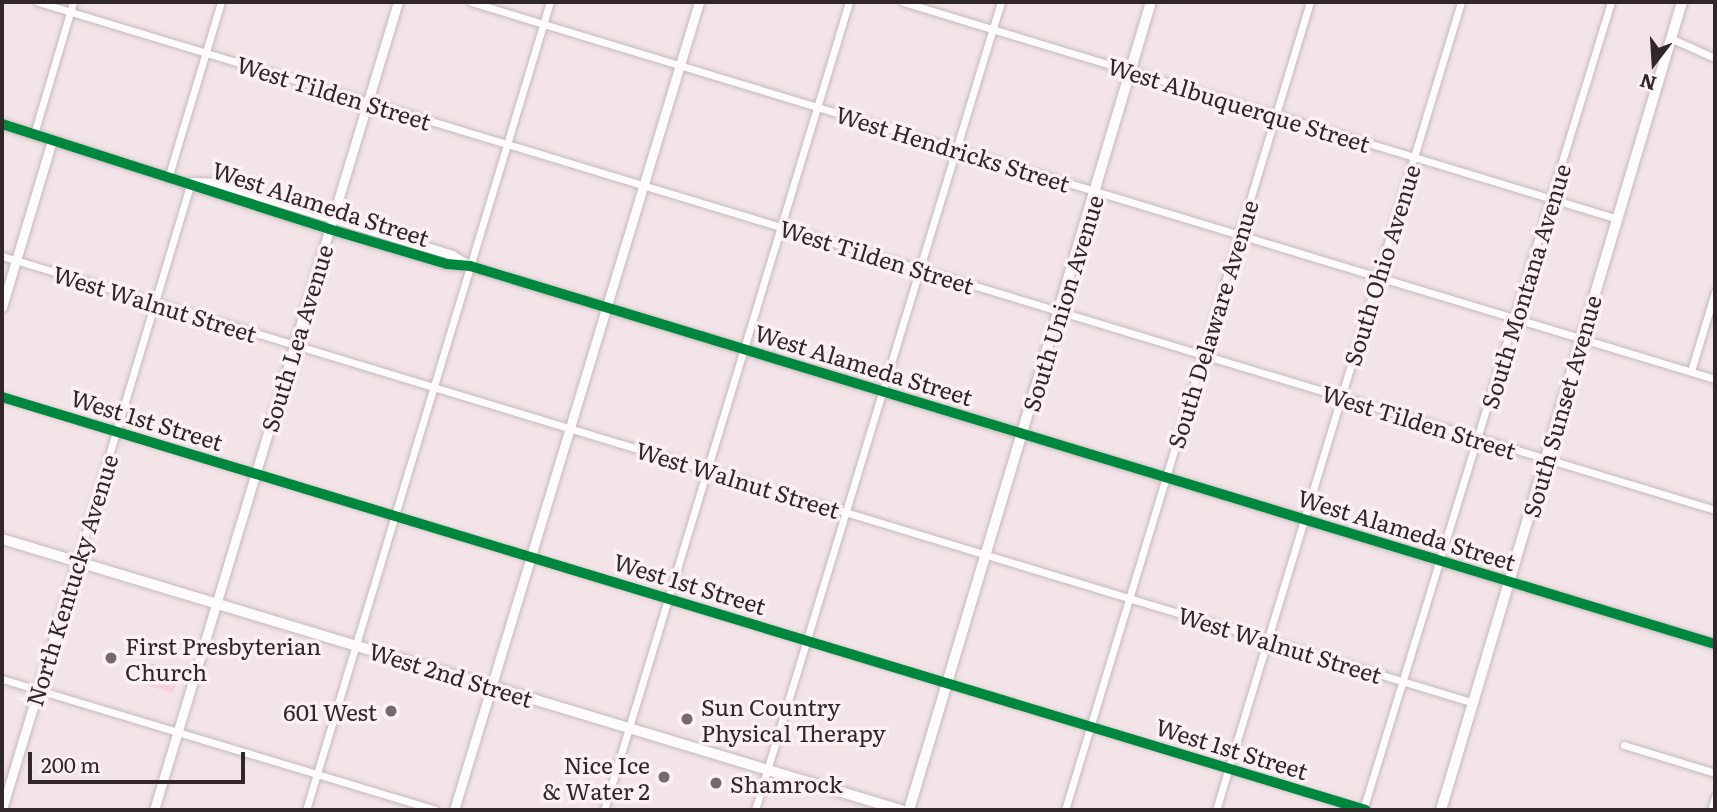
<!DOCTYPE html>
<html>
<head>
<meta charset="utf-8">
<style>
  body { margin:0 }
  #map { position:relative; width:1717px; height:812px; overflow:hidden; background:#f3e4e8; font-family:Literata,serif }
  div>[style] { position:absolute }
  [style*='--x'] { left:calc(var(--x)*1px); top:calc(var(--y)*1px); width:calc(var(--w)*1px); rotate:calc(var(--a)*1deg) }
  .green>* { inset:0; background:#f5d2db }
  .roads { filter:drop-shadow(0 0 2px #c5babd) drop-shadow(0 0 2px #c5babd) }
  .minor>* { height:7px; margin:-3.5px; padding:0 3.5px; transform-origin:3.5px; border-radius:3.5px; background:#fdfbfc }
  .tertiary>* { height:9px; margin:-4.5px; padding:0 4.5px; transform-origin:4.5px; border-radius:4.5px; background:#fdfbfc }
  .secondary>* { height:10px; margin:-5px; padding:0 5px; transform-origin:5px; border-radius:5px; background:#fdfbfc }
  .primary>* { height:10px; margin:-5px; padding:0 5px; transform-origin:5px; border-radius:5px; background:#fdfbfc }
  .cycleway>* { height:10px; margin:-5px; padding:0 5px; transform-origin:5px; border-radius:5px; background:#00873e }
  .dots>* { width:19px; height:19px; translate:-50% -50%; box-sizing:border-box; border:4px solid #fbf0f3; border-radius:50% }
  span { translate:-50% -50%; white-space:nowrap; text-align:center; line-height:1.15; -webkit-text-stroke:7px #fbf0f3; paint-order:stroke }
  .street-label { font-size:23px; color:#312729 }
  .poi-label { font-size:23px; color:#312729 }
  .left { translate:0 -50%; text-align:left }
  .right { translate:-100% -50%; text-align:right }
  .frame { position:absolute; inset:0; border:4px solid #312729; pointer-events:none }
  .north { position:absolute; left:1619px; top:28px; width:70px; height:70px; -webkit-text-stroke:5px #fbf0f3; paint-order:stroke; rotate:197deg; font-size:19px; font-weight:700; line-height:28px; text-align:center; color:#312729 }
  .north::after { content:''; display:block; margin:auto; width:24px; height:32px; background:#312729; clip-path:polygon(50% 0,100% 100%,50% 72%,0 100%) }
  .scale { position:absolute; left:28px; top:752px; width:217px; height:32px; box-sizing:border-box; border:4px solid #312729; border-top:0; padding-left:9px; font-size:21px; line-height:24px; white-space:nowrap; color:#312729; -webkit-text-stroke:5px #fbf0f3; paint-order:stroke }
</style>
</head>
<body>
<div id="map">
  <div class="green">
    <i style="clip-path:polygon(141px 660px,179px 672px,173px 693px,142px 684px,136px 677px)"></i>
  </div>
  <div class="roads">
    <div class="minor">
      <i style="--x:38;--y:2;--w:1752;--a:16.85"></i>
      <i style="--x:471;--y:2;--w:1300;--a:16.86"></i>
      <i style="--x:903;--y:2;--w:744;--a:16.88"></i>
      <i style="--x:1670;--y:38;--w:49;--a:24"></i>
      <i style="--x:34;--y:134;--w:138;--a:-73.5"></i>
      <i style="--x:169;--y:175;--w:181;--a:-73.3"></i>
      <i style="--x:2;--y:256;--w:1538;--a:16.89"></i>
      <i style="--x:1691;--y:371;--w:83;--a:-73.1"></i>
      <i style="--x:2;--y:397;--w:1425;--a:16.85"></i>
      <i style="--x:77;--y:562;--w:396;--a:-73.3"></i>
      <i style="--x:2;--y:679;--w:452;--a:16.8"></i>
      <i style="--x:1624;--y:745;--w:95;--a:17.1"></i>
      <i style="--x:306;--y:810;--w:844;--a:-73.2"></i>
      <i style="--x:604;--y:810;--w:844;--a:-73.13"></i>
      <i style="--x:755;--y:810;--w:845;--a:-73.07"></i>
      <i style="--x:1065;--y:810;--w:844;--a:-73.13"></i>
      <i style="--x:1216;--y:810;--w:844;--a:-73.13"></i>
      <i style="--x:1363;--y:810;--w:845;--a:-72.94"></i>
      <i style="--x:1711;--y:810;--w:14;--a:-73"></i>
    </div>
    <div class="tertiary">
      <i style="--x:2;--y:124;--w:343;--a:17.8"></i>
      <i style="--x:329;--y:229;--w:123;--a:16.5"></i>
      <i style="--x:447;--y:264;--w:23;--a:5"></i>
      <i style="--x:470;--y:266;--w:1301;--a:16.89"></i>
      <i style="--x:192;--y:182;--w:24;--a:2"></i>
      <i style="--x:216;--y:183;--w:121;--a:16.8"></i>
      <i style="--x:332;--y:218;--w:126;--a:17.1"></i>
      <i style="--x:452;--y:255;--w:21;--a:31"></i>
      <i style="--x:2;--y:307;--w:174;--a:-73.3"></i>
      <i style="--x:2;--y:809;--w:258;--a:-73.1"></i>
      <i style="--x:154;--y:810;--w:844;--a:-73.2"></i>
      <i style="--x:454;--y:810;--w:844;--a:-73.13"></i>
    </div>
    <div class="secondary">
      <i style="--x:909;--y:810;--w:843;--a:-73.33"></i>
      <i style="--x:1441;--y:810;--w:843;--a:-73.39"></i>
    </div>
    <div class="primary">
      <i style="--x:2;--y:539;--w:939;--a:16.78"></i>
    </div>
  </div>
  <div class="cycleway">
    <i style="--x:2;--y:124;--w:343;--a:17.8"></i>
    <i style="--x:329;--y:229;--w:123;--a:16.5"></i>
    <i style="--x:447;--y:264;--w:23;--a:5"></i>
    <i style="--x:470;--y:266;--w:1301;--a:16.89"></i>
    <i style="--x:2;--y:397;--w:1425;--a:16.85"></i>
  </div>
  <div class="dots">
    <i style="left:111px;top:658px;background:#75696c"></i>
    <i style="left:391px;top:711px;background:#75696c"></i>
    <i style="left:687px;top:719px;background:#75696c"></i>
    <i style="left:664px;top:777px;background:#75696c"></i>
    <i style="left:716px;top:783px;background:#75696c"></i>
  </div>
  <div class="street-label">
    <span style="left:334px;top:92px;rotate:17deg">West Tilden Street</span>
    <span style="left:1239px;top:104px;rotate:17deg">West Albuquerque Street</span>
    <span style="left:953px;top:148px;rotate:17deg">West Hendricks Street</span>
    <span style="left:321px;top:203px;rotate:18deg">West Alameda Street</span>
    <span style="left:877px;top:256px;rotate:17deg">West Tilden Street</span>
    <span style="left:1381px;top:265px;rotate:-73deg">South Ohio Avenue</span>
    <span style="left:1525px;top:286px;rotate:-73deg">South Montana Avenue</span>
    <span style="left:155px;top:303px;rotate:17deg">West Walnut Street</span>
    <span style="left:1062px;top:303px;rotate:-73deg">South Union Avenue</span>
    <span style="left:1212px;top:324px;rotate:-73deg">South Delaware Avenue</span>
    <span style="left:296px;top:338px;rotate:-73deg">South Lea Avenue</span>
    <span style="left:864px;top:364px;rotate:17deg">West Alameda Street</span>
    <span style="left:1561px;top:406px;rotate:-74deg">South Sunset Avenue</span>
    <span style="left:147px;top:419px;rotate:17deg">West 1st Street</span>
    <span style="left:1419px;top:421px;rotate:17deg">West Tilden Street</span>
    <span style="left:738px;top:479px;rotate:17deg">West Walnut Street</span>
    <span style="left:1407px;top:529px;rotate:17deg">West Alameda Street</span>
    <span style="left:71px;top:580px;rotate:-73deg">North Kentucky Avenue</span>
    <span style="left:690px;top:583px;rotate:17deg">West 1st Street</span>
    <span style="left:1280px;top:644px;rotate:17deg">West Walnut Street</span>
    <span style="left:451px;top:674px;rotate:17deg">West 2nd Street</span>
    <span style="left:1232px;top:748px;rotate:17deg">West 1st Street</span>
  </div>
  <div class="poi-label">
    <span class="left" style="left:125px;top:658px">First Presbyterian<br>Church</span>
    <span class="left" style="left:701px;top:719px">Sun Country<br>Physical Therapy</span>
    <span class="right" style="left:377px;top:711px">601 West</span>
    <span class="right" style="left:650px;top:777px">Nice Ice<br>&amp; Water 2</span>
    <span class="left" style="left:730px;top:783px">Shamrock</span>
  </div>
  <div class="frame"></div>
  <div class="north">N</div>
  <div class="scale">200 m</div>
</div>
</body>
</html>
